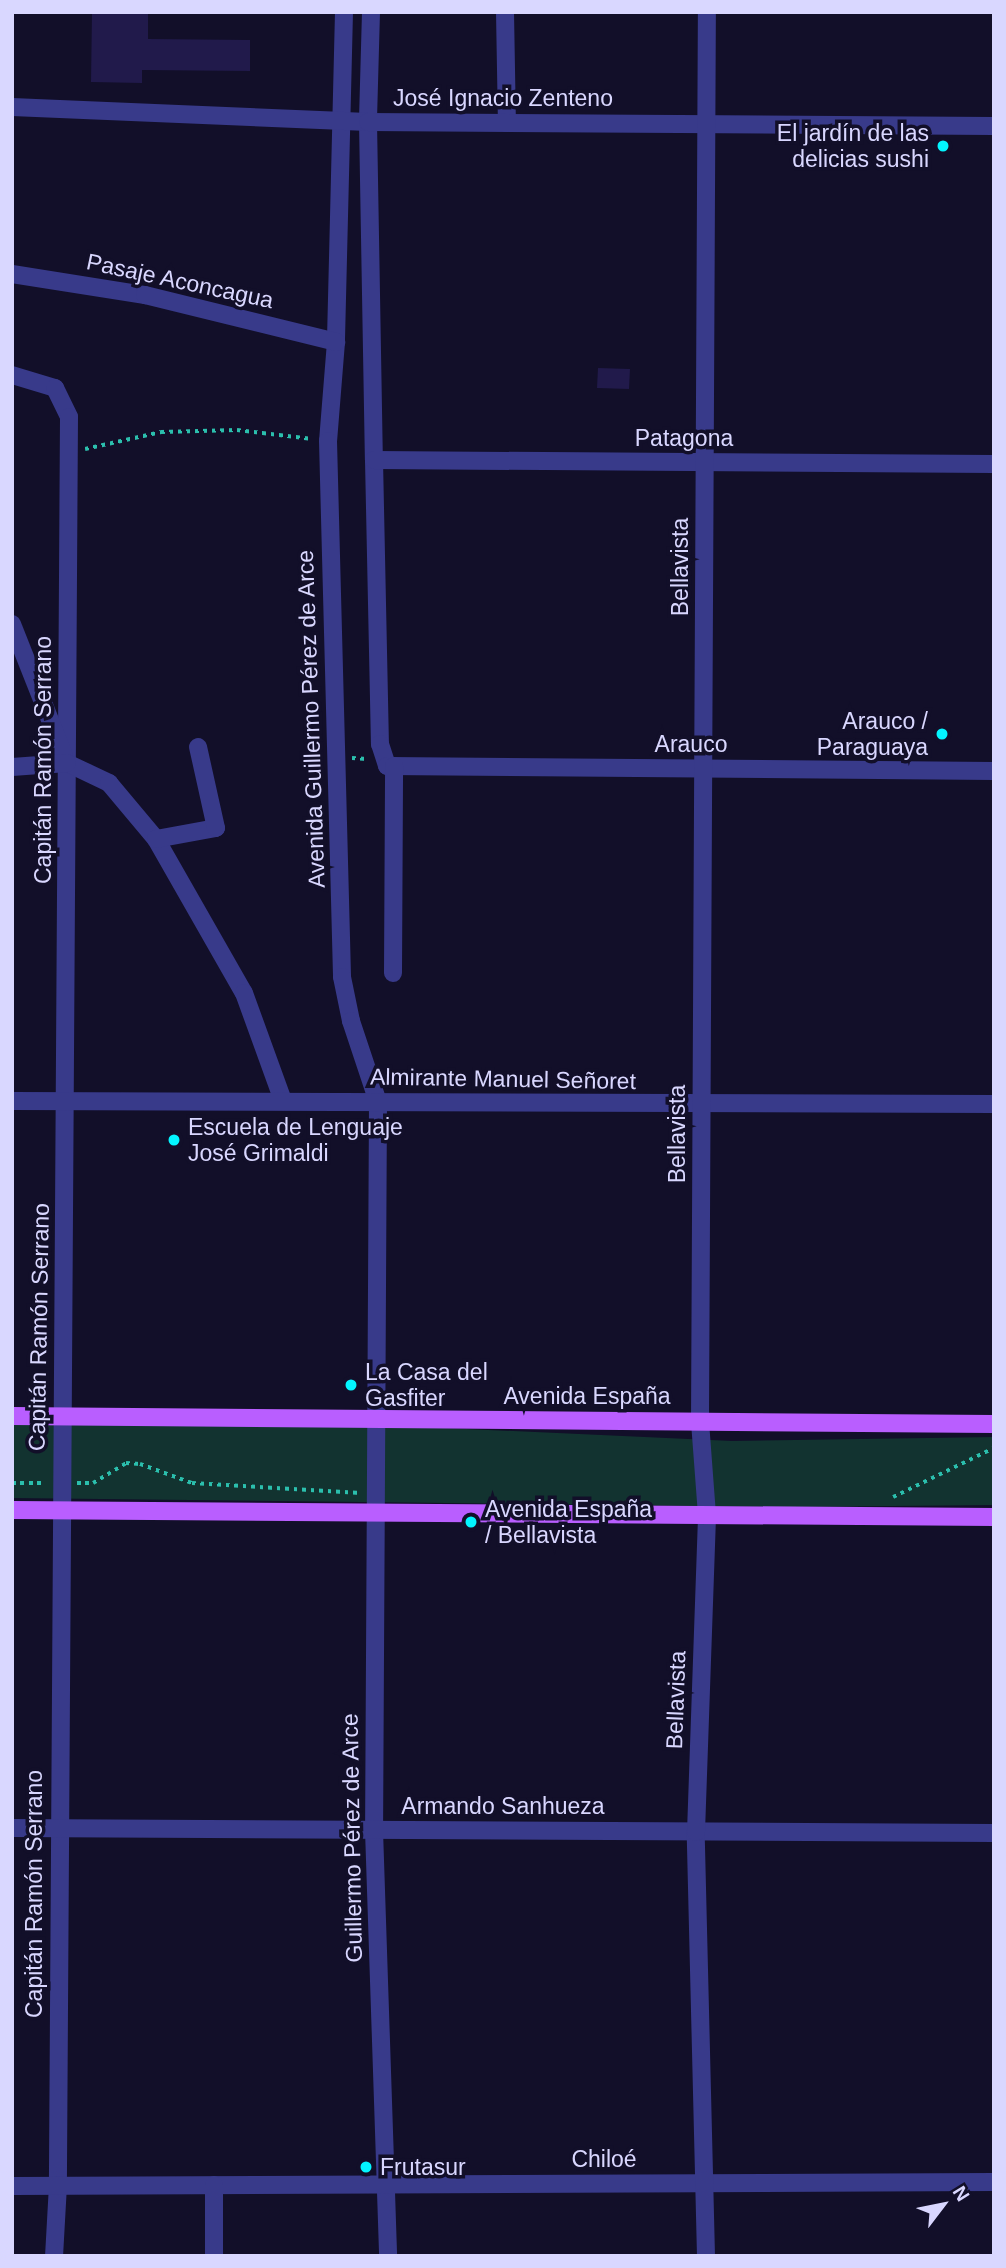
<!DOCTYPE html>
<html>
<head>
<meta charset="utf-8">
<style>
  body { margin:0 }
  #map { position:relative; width:1006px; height:2268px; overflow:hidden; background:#120f29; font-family:Helvetica,sans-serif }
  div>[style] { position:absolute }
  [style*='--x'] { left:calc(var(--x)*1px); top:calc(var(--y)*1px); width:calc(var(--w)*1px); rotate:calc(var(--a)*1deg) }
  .green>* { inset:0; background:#123330 }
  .building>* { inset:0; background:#211a4b }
  .path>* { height:3.5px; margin-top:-1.75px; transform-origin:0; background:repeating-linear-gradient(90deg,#2bbfad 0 3.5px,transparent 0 8.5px) }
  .minor>* { height:18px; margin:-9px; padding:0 9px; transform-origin:9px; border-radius:9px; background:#383a8a }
  .major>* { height:18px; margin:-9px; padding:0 9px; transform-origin:9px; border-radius:9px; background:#b95eff }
  .dots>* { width:19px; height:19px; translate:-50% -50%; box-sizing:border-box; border:4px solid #120f29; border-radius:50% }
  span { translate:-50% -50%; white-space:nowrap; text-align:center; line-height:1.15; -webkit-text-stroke:7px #120f29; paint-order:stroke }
  .street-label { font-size:23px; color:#d9d7ff }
  .poi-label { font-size:23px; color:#d9d7ff }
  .right { translate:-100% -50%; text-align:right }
  .left { translate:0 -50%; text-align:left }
  .frame { position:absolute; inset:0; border:14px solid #d9d7ff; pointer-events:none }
  .north { position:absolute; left:908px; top:2170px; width:70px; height:70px; -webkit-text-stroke:5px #120f29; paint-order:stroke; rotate:58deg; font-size:19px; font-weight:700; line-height:28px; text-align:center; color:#d9d7ff }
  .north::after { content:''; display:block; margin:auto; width:24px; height:32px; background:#d9d7ff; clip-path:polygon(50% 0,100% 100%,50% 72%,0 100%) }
</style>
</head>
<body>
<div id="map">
  <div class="green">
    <i style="clip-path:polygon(12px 1424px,380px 1425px,732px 1441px,994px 1437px,994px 1505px,792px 1507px,12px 1498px)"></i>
  </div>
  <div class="building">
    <i style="clip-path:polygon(92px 12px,148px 12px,148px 39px,250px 40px,250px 71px,142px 70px,142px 83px,91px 82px)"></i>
    <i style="clip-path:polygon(598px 368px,630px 369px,629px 389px,597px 388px)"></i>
  </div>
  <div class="path">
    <i style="--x:85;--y:449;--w:78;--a:-12.6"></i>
    <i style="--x:161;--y:432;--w:76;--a:-1.5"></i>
    <i style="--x:237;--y:430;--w:76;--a:6.8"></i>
    <i style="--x:352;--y:758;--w:15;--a:4"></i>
    <i style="--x:12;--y:1483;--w:33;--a:0"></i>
    <i style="--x:77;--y:1483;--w:16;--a:0"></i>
    <i style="--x:93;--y:1483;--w:39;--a:-31"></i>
    <i style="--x:126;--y:1463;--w:14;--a:4"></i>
    <i style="--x:140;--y:1464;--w:55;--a:20.1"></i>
    <i style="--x:192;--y:1483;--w:169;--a:3.4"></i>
    <i style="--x:893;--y:1497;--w:112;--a:-25.9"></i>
  </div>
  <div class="minor">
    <i style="--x:344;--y:12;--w:330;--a:91.4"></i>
    <i style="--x:336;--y:342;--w:99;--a:94.6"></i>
    <i style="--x:328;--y:441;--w:536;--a:88.5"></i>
    <i style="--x:342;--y:977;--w:45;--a:78.4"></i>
    <i style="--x:351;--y:1021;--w:85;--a:71.6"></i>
    <i style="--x:378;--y:1102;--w:728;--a:90.31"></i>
    <i style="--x:374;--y:1830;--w:426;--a:88.1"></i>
    <i style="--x:371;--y:12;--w:110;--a:91.6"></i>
    <i style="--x:368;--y:122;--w:338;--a:89"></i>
    <i style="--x:374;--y:460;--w:284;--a:88.8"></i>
    <i style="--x:380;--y:744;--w:23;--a:72"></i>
    <i style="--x:387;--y:766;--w:607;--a:0.47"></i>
    <i style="--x:505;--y:12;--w:111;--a:89"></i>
    <i style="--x:12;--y:107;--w:356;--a:2.4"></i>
    <i style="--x:368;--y:122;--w:626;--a:0.37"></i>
    <i style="--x:12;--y:274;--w:135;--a:9"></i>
    <i style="--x:145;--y:295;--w:197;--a:13.8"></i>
    <i style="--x:12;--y:375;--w:45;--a:16.8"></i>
    <i style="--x:55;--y:388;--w:32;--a:64"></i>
    <i style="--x:69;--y:417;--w:1768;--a:90.36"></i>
    <i style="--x:58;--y:2185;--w:71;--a:93.2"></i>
    <i style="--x:374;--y:460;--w:620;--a:0.37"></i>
    <i style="--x:12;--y:624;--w:139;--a:68.4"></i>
    <i style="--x:67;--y:763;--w:47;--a:25.5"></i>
    <i style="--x:109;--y:783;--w:73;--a:50"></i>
    <i style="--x:156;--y:839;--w:177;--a:60.3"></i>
    <i style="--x:244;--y:993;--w:115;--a:70.1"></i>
    <i style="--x:12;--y:767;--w:55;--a:-4.2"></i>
    <i style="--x:156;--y:839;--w:61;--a:-10.4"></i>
    <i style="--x:216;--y:828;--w:83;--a:-102.5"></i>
    <i style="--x:393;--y:973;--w:207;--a:-89.7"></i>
    <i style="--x:12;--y:1101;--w:982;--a:0.18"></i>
    <i style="--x:12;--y:1828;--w:982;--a:0.29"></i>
    <i style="--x:12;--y:2186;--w:982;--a:-0.23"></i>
    <i style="--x:214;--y:2256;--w:71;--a:-90"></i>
    <i style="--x:706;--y:2256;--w:424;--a:-91.4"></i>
    <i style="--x:696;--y:1832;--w:317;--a:-88"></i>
    <i style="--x:707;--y:1515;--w:94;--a:-94.3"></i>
    <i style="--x:700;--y:1421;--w:1409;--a:-89.72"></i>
  </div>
  <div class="major">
    <i style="--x:12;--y:1416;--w:982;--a:0.47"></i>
    <i style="--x:12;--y:1510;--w:982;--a:0.41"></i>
  </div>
  <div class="dots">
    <i style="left:943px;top:146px;background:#03f5ff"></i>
    <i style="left:942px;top:734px;background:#03f5ff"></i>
    <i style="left:174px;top:1140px;background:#03f5ff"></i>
    <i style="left:351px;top:1385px;background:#03f5ff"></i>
    <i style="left:471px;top:1522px;background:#03f5ff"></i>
    <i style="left:366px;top:2167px;background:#03f5ff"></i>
  </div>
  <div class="street-label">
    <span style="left:503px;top:98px">José Ignacio Zenteno</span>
    <span style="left:180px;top:281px;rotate:12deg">Pasaje Aconcagua</span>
    <span style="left:684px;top:438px">Patagona</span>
    <span style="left:680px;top:567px;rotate:-90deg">Bellavista</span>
    <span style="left:311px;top:719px;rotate:-92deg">Avenida Guillermo Pérez de Arce</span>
    <span style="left:691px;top:744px">Arauco</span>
    <span style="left:43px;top:760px;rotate:-90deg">Capitán Ramón Serrano</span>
    <span style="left:503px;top:1079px;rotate:1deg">Almirante Manuel Señoret</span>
    <span style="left:677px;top:1134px;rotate:-90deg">Bellavista</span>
    <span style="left:39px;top:1327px;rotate:-89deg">Capitán Ramón Serrano</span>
    <span style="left:587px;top:1396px">Avenida España</span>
    <span style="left:676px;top:1700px;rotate:-88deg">Bellavista</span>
    <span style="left:503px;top:1806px">Armando Sanhueza</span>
    <span style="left:352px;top:1838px;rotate:-91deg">Guillermo Pérez de Arce</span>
    <span style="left:34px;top:1894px;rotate:-90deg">Capitán Ramón Serrano</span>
    <span style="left:604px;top:2159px">Chiloé</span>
  </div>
  <div class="poi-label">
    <span class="right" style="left:929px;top:146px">El jardín de las<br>delicias sushi</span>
    <span class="right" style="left:928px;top:734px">Arauco /<br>Paraguaya</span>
    <span class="left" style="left:188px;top:1140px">Escuela de Lenguaje<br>José Grimaldi</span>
    <span class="left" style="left:365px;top:1385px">La Casa del<br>Gasfiter</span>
    <span class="left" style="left:485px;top:1522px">Avenida España<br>/ Bellavista</span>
    <span class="left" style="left:380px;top:2167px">Frutasur</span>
  </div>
  <div class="frame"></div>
  <div class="north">N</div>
</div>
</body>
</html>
